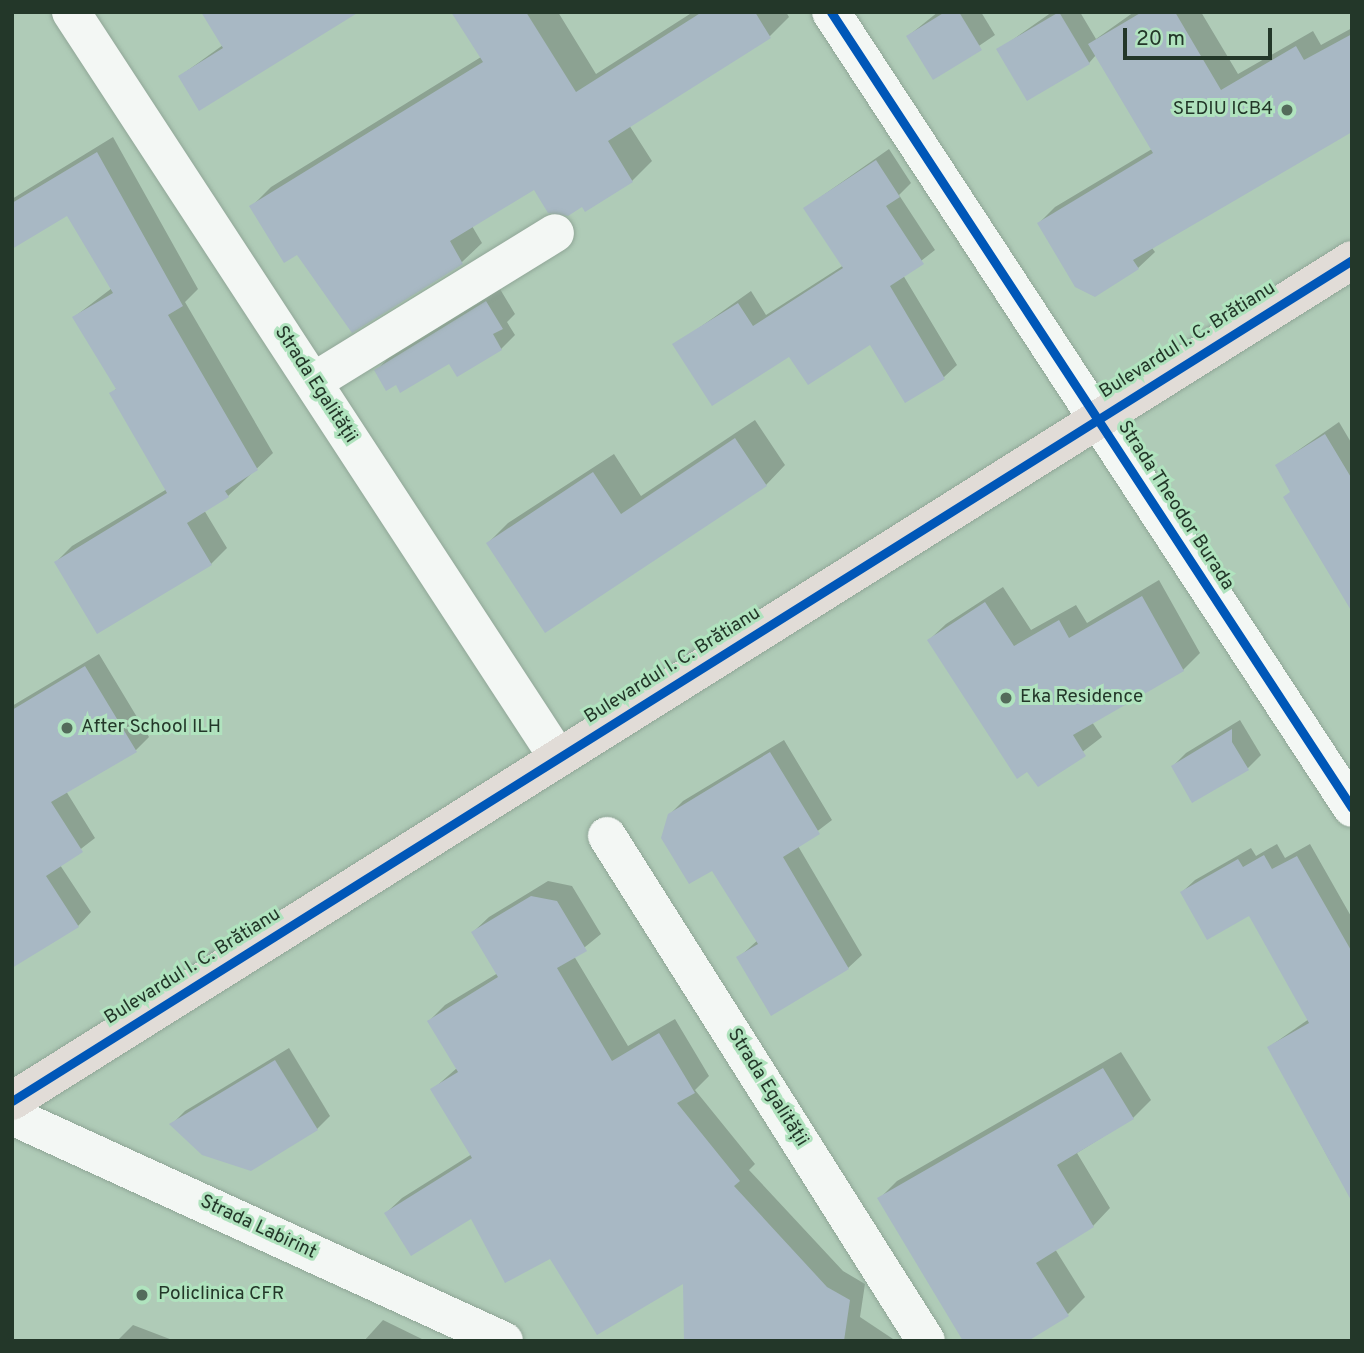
<!DOCTYPE html>
<html>
<head>
<meta charset="utf-8">
<style>
  body { margin:0 }
  #map { position:relative; width:1364px; height:1353px; overflow:hidden; background:#afcbb7; font-family:Overpass,sans-serif }
  div>[style] { position:absolute }
  [style*='--x'] { left:calc(var(--x)*1px); top:calc(var(--y)*1px); width:calc(var(--w)*1px); rotate:calc(var(--a)*1deg) }
  .shadow>* { inset:0; background:#0003 }
  .building>* { inset:0; background:#a8b8c4 }
  .roads { filter:drop-shadow(0 0 2px #90a697) drop-shadow(0 0 2px #90a697) }
  .minor>* { height:38px; margin:-19px; padding:0 19px; transform-origin:19px; border-radius:19px; background:#f3f7f4 }
  .major>* { height:38px; margin:-19px; padding:0 19px; transform-origin:19px; border-radius:19px; background:#e1dcd7 }
  .cycleway>* { height:9px; margin:-4.5px; padding:0 4.5px; transform-origin:4.5px; border-radius:4.5px; background:#0057b8 }
  .dots>* { width:19px; height:19px; translate:-50% -50%; box-sizing:border-box; border:4px solid #b0e3be; border-radius:50% }
  span { translate:-50% -50%; white-space:nowrap; text-align:center; line-height:1.15; -webkit-text-stroke:6px #b0e3be; paint-order:stroke }
  .poi-label { font-size:19px; color:#233729 }
  .right { translate:-100% -50%; text-align:right }
  .left { translate:0 -50%; text-align:left }
  .street-label { font-size:19px; color:#233729 }
  .frame { position:absolute; inset:0; border:14px solid #233729; pointer-events:none }
  .scale { position:absolute; left:1123px; top:28px; width:149px; height:32px; box-sizing:border-box; border:4px solid #233729; border-top:0; padding-left:9px; font-size:21px; line-height:24px; white-space:nowrap; color:#233729; -webkit-text-stroke:5px #b0e3be; paint-order:stroke }
</style>
</head>
<body>
<div id="map">
  <div class="shadow">
    <i style="clip-path:polygon(340px 12px,180px 76px,223px 45px)"></i>
    <i style="clip-path:polygon(453px 12px,558px 12px,596px 74px,693px 12px,786px 12px,789px 17px,770px 36px,629px 125px,652px 161px,632px 181px,583px 204px,534px 188px,472px 226px,482px 243px,462px 262px,352px 330px,298px 253px,251px 207px,271px 187px,481px 57px)"></i>
    <i style="clip-path:polygon(938px 12px,981px 12px,995px 35px,933px 77px,908px 36px)"></i>
    <i style="clip-path:polygon(1052px 12px,1080px 12px,1096px 39px,1134px 12px,1201px 12px,1238px 74px,1313px 31px,1321px 45px,1352px 28px,1352px 128px,1152px 248px,1155px 252px,1138px 268px,1039px 223px,1055px 207px,1152px 149px,1096px 55px,1089px 63px,998px 50px)"></i>
    <i style="clip-path:polygon(113px 137px,198px 289px,185px 302px,273px 453px,228px 496px,204px 510px,227px 548px,211px 564px,56px 562px,72px 546px,167px 489px,111px 394px,117px 388px,74px 317px,112px 288px,67px 213px,12px 247px,12px 199px)"></i>
    <i style="clip-path:polygon(889px 149px,911px 183px,899px 195px,935px 250px,903px 275px,957px 365px,944px 377px,906px 400px,870px 343px,790px 355px,675px 345px,751px 291px,766px 315px,844px 265px,805px 208px)"></i>
    <i style="clip-path:polygon(500px 289px,515px 314px,507px 322px,515px 335px,501px 349px,458px 375px,450px 362px,396px 383px,376px 371px,389px 357px)"></i>
    <i style="clip-path:polygon(755px 420px,785px 465px,766px 485px,488px 543px,508px 523px,614px 454px,641px 496px)"></i>
    <i style="clip-path:polygon(1339px 422px,1352px 444px,1352px 553px,1292px 491px,1277px 465px)"></i>
    <i style="clip-path:polygon(1159px 580px,1200px 653px,1183px 670px,1092px 722px,1102px 737px,1039px 785px,929px 640px,946px 624px,1003px 587px,1031px 630px,1076px 605px,1087px 623px)"></i>
    <i style="clip-path:polygon(99px 654px,149px 737px,136px 750px,66px 791px,95px 838px,60px 865px,91px 912px,78px 926px,12px 966px,12px 706px)"></i>
    <i style="clip-path:polygon(1240px 720px,1261px 755px,1248px 768px,1173px 766px,1186px 753px)"></i>
    <i style="clip-path:polygon(784px 740px,832px 820px,798px 846px,862px 955px,848px 968px,738px 958px,758px 940px,712px 868px,669px 815px,683px 801px)"></i>
    <i style="clip-path:polygon(1277px 844px,1285px 858px,1310px 844px,1352px 918px,1352px 1154px,1332px 1165px,1269px 1047px,1309px 1019px,1250px 913px,1182px 892px,1195px 880px,1251px 848px,1256px 856px)"></i>
    <i style="clip-path:polygon(548px 881px,572px 886px,601px 934px,574px 956px,628px 1046px,675px 1019px,709px 1076px,695px 1090px,755px 1164px,749px 1170px,843px 1271px,865px 1284px,860px 1317px,896px 1341px,685px 1341px,684px 1281px,551px 1256px,471px 1216px,386px 1213px,402px 1198px,472px 1154px,433px 1089px,457px 1068px,429px 1021px,445px 1005px,498px 973px,473px 932px,489px 917px)"></i>
    <i style="clip-path:polygon(289px 1048px,330px 1116px,317px 1129px,172px 1124px,185px 1111px)"></i>
    <i style="clip-path:polygon(1121px 1052px,1151px 1100px,1133px 1118px,1077px 1153px,1110px 1208px,1093px 1226px,1055px 1249px,1085px 1297px,1068px 1314px,880px 1198px,897px 1181px)"></i>
    <i style="clip-path:polygon(383px 1320px,426px 1341px,364px 1341px)"></i>
    <i style="clip-path:polygon(133px 1325px,175px 1341px,117px 1341px)"></i>
  </div>
  <div class="building">
    <i style="clip-path:polygon(201px 12px,359px 12px,199px 111px,178px 76px,223px 48px)"></i>
    <i style="clip-path:polygon(451px 12px,526px 12px,576px 92px,702px 12px,755px 12px,771px 38px,608px 141px,633px 182px,585px 212px,582px 207px,568px 216px,548px 213px,534px 190px,450px 241px,463px 264px,352px 333px,297px 255px,284px 263px,249px 206px,483px 62px)"></i>
    <i style="clip-path:polygon(945px 12px,959px 12px,982px 50px,933px 80px,906px 36px)"></i>
    <i style="clip-path:polygon(1059px 12px,1090px 64px,1027px 101px,996px 49px)"></i>
    <i style="clip-path:polygon(1142px 12px,1175px 12px,1221px 90px,1296px 46px,1304px 60px,1352px 34px,1352px 132px,1133px 260px,1139px 269px,1095px 297px,1075px 287px,1037px 223px,1153px 153px,1088px 44px)"></i>
    <i style="clip-path:polygon(97px 152px,183px 306px,168px 315px,258px 470px,225px 491px,229px 497px,187px 523px,212px 565px,97px 634px,54px 562px,167px 493px,109px 393px,116px 389px,72px 317px,113px 293px,67px 216px,12px 249px,12px 203px)"></i>
    <i style="clip-path:polygon(876px 160px,900px 197px,886px 206px,924px 264px,890px 286px,945px 379px,905px 403px,870px 345px,808px 385px,789px 357px,712px 406px,672px 344px,738px 303px,753px 326px,843px 268px,803px 208px)"></i>
    <i style="clip-path:polygon(486px 301px,503px 329px,493px 334px,502px 350px,457px 377px,449px 364px,400px 393px,396px 385px,386px 391px,374px 370px)"></i>
    <i style="clip-path:polygon(1325px 434px,1352px 479px,1352px 612px,1283px 497px,1290px 492px,1275px 465px)"></i>
    <i style="clip-path:polygon(735px 438px,767px 486px,545px 633px,486px 543px,593px 472px,621px 514px)"></i>
    <i style="clip-path:polygon(1142px 596px,1184px 671px,1073px 735px,1086px 756px,1038px 787px,1027px 772px,1017px 779px,927px 640px,985px 602px,1014px 646px,1059px 620px,1069px 638px)"></i>
    <i style="clip-path:polygon(85px 666px,137px 752px,51px 802px,83px 852px,46px 876px,79px 927px,12px 968px,12px 710px)"></i>
    <i style="clip-path:polygon(1232px 729px,1232px 742px,1249px 770px,1192px 803px,1171px 766px)"></i>
    <i style="clip-path:polygon(770px 752px,820px 834px,783px 857px,849px 969px,771px 1016px,736px 957px,758px 944px,712px 871px,689px 884px,661px 838px,668px 814px)"></i>
    <i style="clip-path:polygon(1264px 855px,1272px 869px,1297px 856px,1352px 952px,1352px 1202px,1267px 1047px,1309px 1023px,1249px 916px,1207px 940px,1180px 892px,1238px 859px,1243px 867px)"></i>
    <i style="clip-path:polygon(531px 896px,557px 901px,587px 951px,557px 968px,612px 1061px,659px 1033px,695px 1093px,677px 1103px,740px 1181px,734px 1186px,827px 1287px,850px 1300px,844px 1341px,684px 1341px,683px 1284px,597px 1335px,550px 1259px,505px 1283px,471px 1219px,411px 1256px,384px 1213px,472px 1158px,430px 1089px,458px 1072px,427px 1021px,498px 977px,471px 932px)"></i>
    <i style="clip-path:polygon(275px 1060px,318px 1130px,251px 1171px,202px 1155px,169px 1124px)"></i>
    <i style="clip-path:polygon(1103px 1068px,1134px 1119px,1057px 1165px,1094px 1227px,1036px 1263px,1069px 1316px,1028px 1341px,963px 1341px,877px 1198px)"></i>
  </div>
  <div class="roads">
    <div class="minor">
      <i style="--x:71;--y:12;--w:891;--a:56.86"></i>
      <i style="--x:831;--y:12;--w:951;--a:56.79"></i>
      <i style="--x:313;--y:382;--w:284;--a:-31.6"></i>
      <i style="--x:607;--y:836;--w:597;--a:57.72"></i>
      <i style="--x:12;--y:1116;--w:541;--a:24.58"></i>
    </div>
    <div class="major">
      <i style="--x:12;--y:1101;--w:1582;--a:-32.11"></i>
    </div>
  </div>
  <div class="cycleway">
    <i style="--x:831;--y:12;--w:951;--a:56.79"></i>
    <i style="--x:12;--y:1101;--w:1582;--a:-32.11"></i>
  </div>
  <div class="dots">
    <i style="left:1287px;top:110px;background:#546b5b"></i>
    <i style="left:1006px;top:698px;background:#546b5b"></i>
    <i style="left:67px;top:728px;background:#546b5b"></i>
    <i style="left:142px;top:1295px;background:#546b5b"></i>
  </div>
  <div class="poi-label">
    <span class="right" style="left:1273px;top:110px">SEDIU ICB4</span>
    <span class="left" style="left:1020px;top:698px">Eka Residence</span>
    <span class="left" style="left:81px;top:728px">After School ILH</span>
    <span class="left" style="left:158px;top:1295px">Policlinica CFR</span>
  </div>
  <div class="street-label">
    <span style="left:1188px;top:341px;rotate:-32deg">Bulevardul I. C. Brătianu</span>
    <span style="left:315px;top:385px;rotate:57deg">Strada Egalității</span>
    <span style="left:1175px;top:506px;rotate:57deg">Strada Theodor Burada</span>
    <span style="left:673px;top:666px;rotate:-32deg">Bulevardul I. C. Brătianu</span>
    <span style="left:193px;top:967px;rotate:-32deg">Bulevardul I. C. Brătianu</span>
    <span style="left:767px;top:1088px;rotate:58deg">Strada Egalității</span>
    <span style="left:258px;top:1228px;rotate:25deg">Strada Labirint</span>
  </div>
  <div class="frame"></div>
  <div class="scale">20 m</div>
</div>
</body>
</html>
